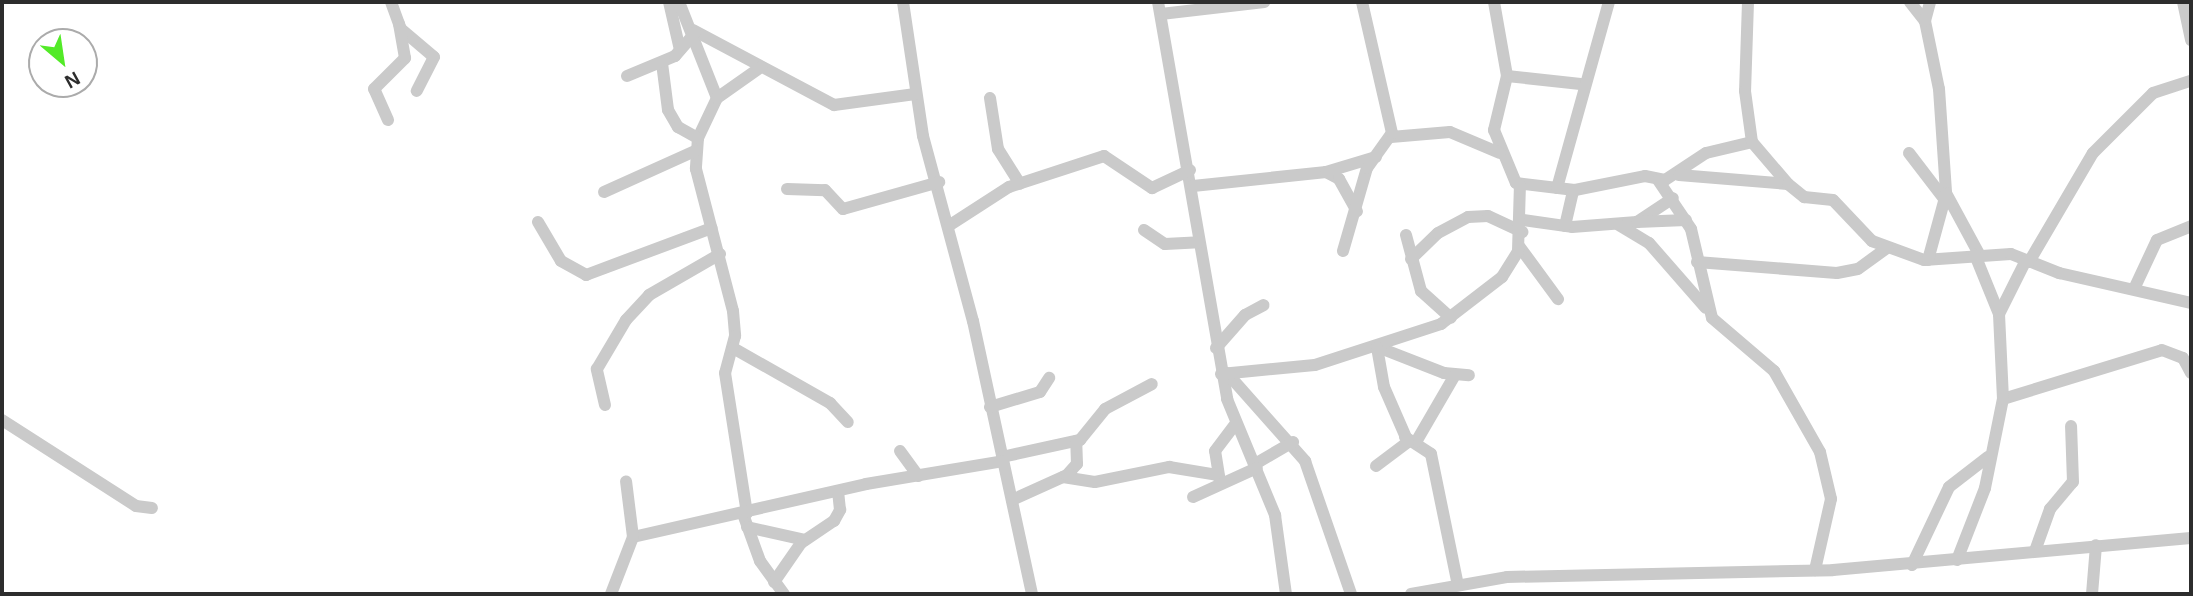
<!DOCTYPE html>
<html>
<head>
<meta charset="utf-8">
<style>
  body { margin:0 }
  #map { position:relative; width:2193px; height:596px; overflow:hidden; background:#fff; font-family:Helvetica,sans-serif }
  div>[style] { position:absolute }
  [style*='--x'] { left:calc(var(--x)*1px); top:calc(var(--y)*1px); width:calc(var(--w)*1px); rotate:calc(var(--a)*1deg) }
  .minor>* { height:12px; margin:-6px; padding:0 6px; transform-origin:6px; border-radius:6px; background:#cacaca }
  span { translate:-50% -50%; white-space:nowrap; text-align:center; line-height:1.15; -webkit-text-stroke:7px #fff; paint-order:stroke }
  .frame { position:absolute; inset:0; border:4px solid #2d2d2d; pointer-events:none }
  .north { position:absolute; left:28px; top:28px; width:70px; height:70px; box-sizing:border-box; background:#fff; border:2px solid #ababab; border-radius:50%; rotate:151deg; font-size:19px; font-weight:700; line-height:28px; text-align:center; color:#2d2d2d }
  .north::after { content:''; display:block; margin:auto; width:24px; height:32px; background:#53ea28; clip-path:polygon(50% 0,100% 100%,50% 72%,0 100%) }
</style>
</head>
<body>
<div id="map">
  <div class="minor">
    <i style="--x:391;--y:2;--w:29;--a:70"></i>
    <i style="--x:401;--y:29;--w:43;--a:40.3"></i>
    <i style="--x:434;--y:57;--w:38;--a:117"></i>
    <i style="--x:669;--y:2;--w:49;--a:77.1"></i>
    <i style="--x:679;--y:2;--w:103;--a:68.4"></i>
    <i style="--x:717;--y:98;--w:44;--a:115.4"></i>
    <i style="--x:698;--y:138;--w:31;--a:94"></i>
    <i style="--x:696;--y:169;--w:147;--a:75.4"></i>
    <i style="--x:733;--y:311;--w:25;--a:85"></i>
    <i style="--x:735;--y:336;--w:38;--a:105"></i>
    <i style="--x:725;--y:373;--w:142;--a:81.1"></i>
    <i style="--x:903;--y:2;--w:135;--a:81.5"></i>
    <i style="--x:923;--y:136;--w:192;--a:74.9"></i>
    <i style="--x:973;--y:321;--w:279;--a:77.8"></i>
    <i style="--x:1158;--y:2;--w:403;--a:80.1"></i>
    <i style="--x:1227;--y:399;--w:126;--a:67.5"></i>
    <i style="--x:1275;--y:515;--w:80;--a:82.1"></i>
    <i style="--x:1494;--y:2;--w:75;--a:80"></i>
    <i style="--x:1507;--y:76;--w:56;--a:103.5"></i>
    <i style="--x:1494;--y:130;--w:57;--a:67.5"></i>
    <i style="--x:1516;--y:183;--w:59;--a:6.8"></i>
    <i style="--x:1575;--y:190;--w:71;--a:-11.3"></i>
    <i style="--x:1645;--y:176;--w:20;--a:11"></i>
    <i style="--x:1665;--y:180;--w:49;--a:-33.4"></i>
    <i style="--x:1706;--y:153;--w:47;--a:-13.4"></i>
    <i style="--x:1748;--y:2;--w:89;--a:91.9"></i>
    <i style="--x:1745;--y:91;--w:51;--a:82.2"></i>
    <i style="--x:1752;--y:142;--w:55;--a:49.4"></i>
    <i style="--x:1910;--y:2;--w:24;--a:52"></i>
    <i style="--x:1925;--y:21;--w:69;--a:78.4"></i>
    <i style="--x:1939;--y:89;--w:104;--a:86.1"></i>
    <i style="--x:1946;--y:193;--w:69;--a:61.6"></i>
    <i style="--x:2183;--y:2;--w:39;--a:78"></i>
    <i style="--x:1161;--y:14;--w:104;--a:-6.6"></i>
    <i style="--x:1925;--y:21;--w:20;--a:-75"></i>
    <i style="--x:693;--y:30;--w:160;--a:28"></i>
    <i style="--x:834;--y:105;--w:82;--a:-7.7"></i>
    <i style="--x:662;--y:63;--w:47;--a:82.7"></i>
    <i style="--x:668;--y:110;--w:20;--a:60"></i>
    <i style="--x:678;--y:127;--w:23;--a:29"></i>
    <i style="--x:627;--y:76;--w:52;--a:-22.6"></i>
    <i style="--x:675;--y:56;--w:30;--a:-49"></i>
    <i style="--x:1507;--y:76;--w:74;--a:6.2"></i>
    <i style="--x:717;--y:98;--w:54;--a:-35.2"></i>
    <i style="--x:990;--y:98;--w:52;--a:81.1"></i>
    <i style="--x:998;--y:149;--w:41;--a:57.8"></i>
    <i style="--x:388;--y:120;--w:34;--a:-114"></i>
    <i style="--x:374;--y:89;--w:44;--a:-45"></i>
    <i style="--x:405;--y:58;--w:35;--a:-100"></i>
    <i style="--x:1391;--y:137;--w:59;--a:-4.8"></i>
    <i style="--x:1450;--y:132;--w:54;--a:22.8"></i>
    <i style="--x:1909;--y:153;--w:59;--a:52.5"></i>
    <i style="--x:1326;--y:172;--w:15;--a:28"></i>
    <i style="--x:1339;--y:179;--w:37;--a:61"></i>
    <i style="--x:1679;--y:175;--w:109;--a:4.7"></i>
    <i style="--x:1788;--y:184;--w:21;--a:39"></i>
    <i style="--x:1804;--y:197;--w:29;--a:6"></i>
    <i style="--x:1833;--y:200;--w:57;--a:46.4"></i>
    <i style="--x:1872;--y:241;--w:55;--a:20.1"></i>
    <i style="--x:1924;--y:260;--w:87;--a:-3.9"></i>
    <i style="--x:2011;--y:254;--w:52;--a:21.6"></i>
    <i style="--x:2059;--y:273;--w:135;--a:12.8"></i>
    <i style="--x:1658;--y:180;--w:59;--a:56"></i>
    <i style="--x:1691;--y:229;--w:91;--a:76.7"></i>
    <i style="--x:1712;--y:318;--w:82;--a:40.5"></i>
    <i style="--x:1774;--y:371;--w:93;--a:60.4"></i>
    <i style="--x:1820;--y:452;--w:48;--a:76.8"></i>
    <i style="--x:1831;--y:499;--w:73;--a:102.7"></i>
    <i style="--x:1193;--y:186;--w:134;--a:-6"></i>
    <i style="--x:1326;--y:172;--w:52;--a:-16.7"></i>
    <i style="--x:1557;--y:188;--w:193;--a:-74.4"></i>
    <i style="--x:787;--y:189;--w:38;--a:2"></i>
    <i style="--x:825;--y:190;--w:26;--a:47"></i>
    <i style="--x:843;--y:209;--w:100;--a:-15.7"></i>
    <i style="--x:604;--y:192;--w:100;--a:-24.3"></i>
    <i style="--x:1523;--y:220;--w:49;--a:8.1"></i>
    <i style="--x:1572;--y:227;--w:65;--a:-4.4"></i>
    <i style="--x:1637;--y:222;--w:43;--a:-33.7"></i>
    <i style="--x:538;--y:222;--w:45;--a:59.5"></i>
    <i style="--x:561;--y:261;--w:29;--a:29"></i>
    <i style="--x:586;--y:275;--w:134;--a:-20.5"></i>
    <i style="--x:1637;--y:222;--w:49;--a:-2.3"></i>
    <i style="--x:950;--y:225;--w:70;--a:-32.8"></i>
    <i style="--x:1009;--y:187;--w:100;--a:-18.1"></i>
    <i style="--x:1104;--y:156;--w:58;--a:33.7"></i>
    <i style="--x:1152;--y:188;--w:42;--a:-25.3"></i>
    <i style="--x:1619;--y:225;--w:35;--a:31"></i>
    <i style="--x:1649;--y:243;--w:86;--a:48.8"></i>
    <i style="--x:1565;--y:226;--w:37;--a:-77"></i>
    <i style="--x:1144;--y:230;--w:25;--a:34"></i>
    <i style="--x:1165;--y:244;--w:34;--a:-3"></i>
    <i style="--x:1406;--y:235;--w:58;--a:75"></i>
    <i style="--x:1421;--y:291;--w:40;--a:42"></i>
    <i style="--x:1519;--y:246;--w:66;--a:53.7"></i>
    <i style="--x:1343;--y:251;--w:86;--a:-73.9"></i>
    <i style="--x:1367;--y:168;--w:43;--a:-54.5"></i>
    <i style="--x:1392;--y:133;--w:134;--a:-102.9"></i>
    <i style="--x:1411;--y:259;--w:37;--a:-44"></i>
    <i style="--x:1438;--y:233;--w:34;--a:-28"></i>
    <i style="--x:1468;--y:217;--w:20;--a:-3"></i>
    <i style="--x:1488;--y:216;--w:38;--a:25"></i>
    <i style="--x:1928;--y:260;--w:68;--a:-74.7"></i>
    <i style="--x:1697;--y:262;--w:140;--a:4.5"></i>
    <i style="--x:1837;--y:273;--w:21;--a:-11"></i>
    <i style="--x:1858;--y:269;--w:36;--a:-36"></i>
    <i style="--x:2029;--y:262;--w:126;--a:-59.6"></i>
    <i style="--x:2093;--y:153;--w:85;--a:-45"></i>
    <i style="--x:2153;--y:93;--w:40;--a:-18"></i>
    <i style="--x:2134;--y:289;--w:54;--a:-64.9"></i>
    <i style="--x:2157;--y:240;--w:37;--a:-22"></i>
    <i style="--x:1999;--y:314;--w:60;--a:-63.4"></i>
    <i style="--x:733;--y:348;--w:112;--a:29.6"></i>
    <i style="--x:830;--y:403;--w:26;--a:47"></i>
    <i style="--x:1216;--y:348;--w:44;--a:-48.7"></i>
    <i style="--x:1245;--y:315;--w:21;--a:-28"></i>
    <i style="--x:1380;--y:348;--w:69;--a:21.3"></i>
    <i style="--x:1444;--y:373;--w:25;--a:5"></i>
    <i style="--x:1227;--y:373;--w:118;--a:48.4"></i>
    <i style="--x:1305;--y:461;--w:141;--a:70.9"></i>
    <i style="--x:1221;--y:374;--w:94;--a:-5.5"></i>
    <i style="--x:1315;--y:365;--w:133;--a:-18"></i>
    <i style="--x:1441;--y:324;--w:77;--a:-37.6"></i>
    <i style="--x:1502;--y:277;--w:31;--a:-58"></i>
    <i style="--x:1518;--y:251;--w:66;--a:-88.3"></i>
    <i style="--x:2003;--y:399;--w:166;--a:-17.1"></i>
    <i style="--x:2162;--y:350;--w:22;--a:21"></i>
    <i style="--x:2183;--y:358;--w:17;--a:62"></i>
    <i style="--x:605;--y:405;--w:37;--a:-103"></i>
    <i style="--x:597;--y:369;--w:57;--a:-59.4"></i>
    <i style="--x:626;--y:320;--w:34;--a:-47"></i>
    <i style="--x:649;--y:295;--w:82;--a:-30"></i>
    <i style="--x:990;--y:407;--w:52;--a:-16.7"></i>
    <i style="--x:1040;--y:392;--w:17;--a:-57"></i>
    <i style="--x:2;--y:420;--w:159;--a:32.7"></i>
    <i style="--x:136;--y:506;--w:16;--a:7"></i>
    <i style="--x:1405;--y:437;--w:31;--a:33"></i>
    <i style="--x:1431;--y:454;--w:134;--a:78.4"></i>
    <i style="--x:1416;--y:442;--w:78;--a:-59.8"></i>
    <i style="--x:900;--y:451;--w:31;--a:54"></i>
    <i style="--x:1002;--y:457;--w:80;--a:-12.3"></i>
    <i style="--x:1080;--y:440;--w:40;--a:-51"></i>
    <i style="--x:1105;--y:409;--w:53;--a:-28"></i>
    <i style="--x:1255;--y:464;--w:44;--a:-30.1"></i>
    <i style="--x:1376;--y:466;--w:40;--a:-37"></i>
    <i style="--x:1408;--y:442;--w:60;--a:-113.6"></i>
    <i style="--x:1384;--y:387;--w:40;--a:-100"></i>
    <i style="--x:1063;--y:477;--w:32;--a:9"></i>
    <i style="--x:1095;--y:482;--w:76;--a:-11.5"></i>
    <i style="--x:1169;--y:467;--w:50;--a:9.3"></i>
    <i style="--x:1220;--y:482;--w:31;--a:-99"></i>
    <i style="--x:1215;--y:451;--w:35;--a:-53"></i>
    <i style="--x:1193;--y:497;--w:70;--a:-24.4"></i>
    <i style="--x:1012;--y:500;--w:60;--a:-24.4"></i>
    <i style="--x:1067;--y:475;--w:15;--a:-48"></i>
    <i style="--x:1077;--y:464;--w:23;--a:-92"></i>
    <i style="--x:743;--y:514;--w:50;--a:70.1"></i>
    <i style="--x:760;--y:561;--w:41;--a:54"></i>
    <i style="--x:747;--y:527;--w:59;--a:12.6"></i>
    <i style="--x:633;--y:537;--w:239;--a:-12.8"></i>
    <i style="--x:866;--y:484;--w:139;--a:-9.5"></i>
    <i style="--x:2035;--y:551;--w:45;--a:-70.3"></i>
    <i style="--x:2050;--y:509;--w:35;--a:-50"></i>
    <i style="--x:2073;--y:482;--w:56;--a:-92"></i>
    <i style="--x:1957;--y:560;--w:77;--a:-68.7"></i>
    <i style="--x:1985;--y:488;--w:91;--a:-78.6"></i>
    <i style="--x:2003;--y:399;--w:85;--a:-92.7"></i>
    <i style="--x:1999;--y:314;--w:64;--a:-112.1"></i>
    <i style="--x:1912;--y:565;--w:86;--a:-64.6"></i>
    <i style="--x:1949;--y:487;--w:49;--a:-37.6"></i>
    <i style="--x:774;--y:582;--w:47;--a:-55.3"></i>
    <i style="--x:801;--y:543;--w:40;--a:-34"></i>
    <i style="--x:834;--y:521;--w:13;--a:-61"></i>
    <i style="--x:840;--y:510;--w:19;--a:-96"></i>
    <i style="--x:611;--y:594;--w:61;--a:-68.9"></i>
    <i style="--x:633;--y:537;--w:56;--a:-97.1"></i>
    <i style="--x:1411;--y:594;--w:97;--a:-10"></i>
    <i style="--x:1507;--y:577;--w:326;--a:-1.2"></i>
    <i style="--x:1833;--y:570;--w:359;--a:-5.1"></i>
    <i style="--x:2092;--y:594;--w:49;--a:-85.3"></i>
  </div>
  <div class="frame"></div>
  <div class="north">N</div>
</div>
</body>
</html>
